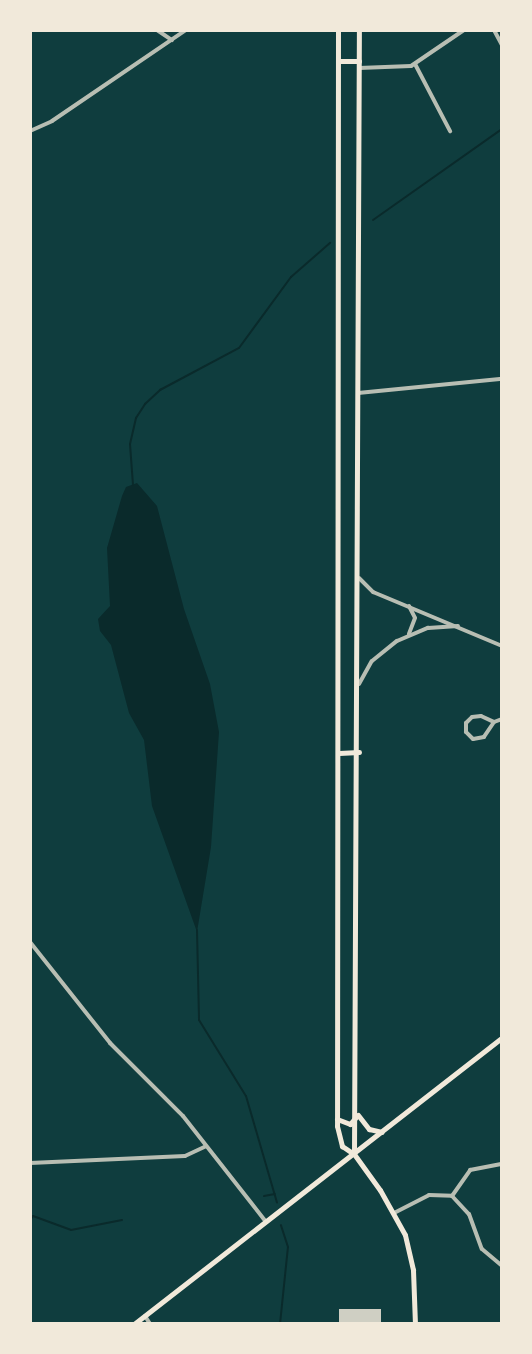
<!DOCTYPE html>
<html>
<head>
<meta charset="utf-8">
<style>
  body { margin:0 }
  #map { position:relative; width:532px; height:1354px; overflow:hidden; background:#0f3d3e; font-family:"Sofia Sans Condensed",sans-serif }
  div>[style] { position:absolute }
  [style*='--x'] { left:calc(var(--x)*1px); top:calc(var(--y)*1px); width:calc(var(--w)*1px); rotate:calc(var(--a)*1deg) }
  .water>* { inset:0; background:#0a2a2b }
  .stream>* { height:2px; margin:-1px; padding:0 1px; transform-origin:1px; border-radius:1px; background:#0a2a2b }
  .building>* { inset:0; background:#cfcfc3 }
  .minor>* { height:4px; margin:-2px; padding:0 2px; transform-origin:2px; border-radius:2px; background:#b8beb3 }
  .secondary>* { height:5px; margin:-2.5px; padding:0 2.5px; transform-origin:2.5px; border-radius:2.5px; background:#f1e9da }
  span { translate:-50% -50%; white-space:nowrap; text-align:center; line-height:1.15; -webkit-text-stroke:6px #f1e9da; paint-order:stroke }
  .frame { position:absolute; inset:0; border:32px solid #f1e9da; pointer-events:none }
</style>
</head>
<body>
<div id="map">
  <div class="water">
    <i style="clip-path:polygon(137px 483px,157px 506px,184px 609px,210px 684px,219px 732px,211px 847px,197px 932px,152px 806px,144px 740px,129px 713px,111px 645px,100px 631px,98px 619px,110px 606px,107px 548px,122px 496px,126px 487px)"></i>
  </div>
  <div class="stream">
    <i style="--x:373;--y:220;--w:158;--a:-35.2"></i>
    <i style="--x:133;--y:485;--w:41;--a:-94.2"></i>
    <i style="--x:130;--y:444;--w:27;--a:-77"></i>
    <i style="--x:136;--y:418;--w:17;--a:-57"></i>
    <i style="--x:145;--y:404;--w:21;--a:-43"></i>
    <i style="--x:160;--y:390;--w:89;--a:-28"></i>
    <i style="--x:239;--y:348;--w:88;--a:-53.8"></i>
    <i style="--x:291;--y:277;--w:52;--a:-41.1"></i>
    <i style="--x:197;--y:930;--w:90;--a:88.7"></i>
    <i style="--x:199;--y:1020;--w:89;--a:58.3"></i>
    <i style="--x:246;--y:1096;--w:111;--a:73.8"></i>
    <i style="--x:264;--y:1196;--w:11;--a:-10"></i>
    <i style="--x:30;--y:1220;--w:5;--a:-53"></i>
    <i style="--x:33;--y:1216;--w:40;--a:20.2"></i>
    <i style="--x:71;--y:1230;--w:52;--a:-11.1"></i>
    <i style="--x:280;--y:1324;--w:77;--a:-84.1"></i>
    <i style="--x:288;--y:1247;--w:23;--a:-108"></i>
  </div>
  <div class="building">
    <i style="clip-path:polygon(339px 1309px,381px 1309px,381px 1324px,339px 1324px)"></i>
  </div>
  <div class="minor">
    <i style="--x:157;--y:30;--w:18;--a:34"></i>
    <i style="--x:494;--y:30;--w:17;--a:62"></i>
    <i style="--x:415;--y:64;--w:76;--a:62.4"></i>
    <i style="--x:359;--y:68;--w:52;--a:-2.2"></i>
    <i style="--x:411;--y:66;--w:64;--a:-34.2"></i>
    <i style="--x:30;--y:131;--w:24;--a:-24"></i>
    <i style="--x:52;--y:121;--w:162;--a:-34.2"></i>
    <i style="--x:358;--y:393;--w:145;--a:-5.6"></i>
    <i style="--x:359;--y:578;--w:20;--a:45"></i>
    <i style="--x:373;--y:592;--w:140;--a:22.7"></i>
    <i style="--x:409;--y:606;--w:13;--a:63"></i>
    <i style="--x:415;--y:618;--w:17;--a:111"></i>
    <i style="--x:359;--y:684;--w:26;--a:-61"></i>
    <i style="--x:372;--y:661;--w:32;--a:-39"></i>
    <i style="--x:397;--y:641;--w:34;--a:-23"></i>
    <i style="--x:428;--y:628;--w:30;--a:-4"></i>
    <i style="--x:481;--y:716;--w:14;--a:25"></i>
    <i style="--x:494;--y:722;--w:18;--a:124"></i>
    <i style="--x:484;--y:737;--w:11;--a:170"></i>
    <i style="--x:473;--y:739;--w:10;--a:-135"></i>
    <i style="--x:466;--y:732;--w:9;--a:-90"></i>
    <i style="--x:466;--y:723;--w:8;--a:-45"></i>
    <i style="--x:472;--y:717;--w:9;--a:-6"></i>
    <i style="--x:494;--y:722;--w:9;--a:-21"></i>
    <i style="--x:30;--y:942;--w:129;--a:51.6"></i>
    <i style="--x:110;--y:1043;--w:103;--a:45"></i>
    <i style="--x:183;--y:1116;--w:135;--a:51.9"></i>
    <i style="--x:30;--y:1163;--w:155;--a:-2.6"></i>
    <i style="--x:185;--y:1156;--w:23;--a:-25"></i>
    <i style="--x:452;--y:1196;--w:32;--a:-55"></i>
    <i style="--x:470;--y:1170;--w:33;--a:-11"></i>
    <i style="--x:394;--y:1213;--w:39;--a:-27"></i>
    <i style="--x:429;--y:1195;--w:23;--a:2"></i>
    <i style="--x:452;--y:1196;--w:25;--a:47"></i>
    <i style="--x:469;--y:1214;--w:37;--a:70"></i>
    <i style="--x:482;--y:1249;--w:26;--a:40"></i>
    <i style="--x:145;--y:1316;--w:9;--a:58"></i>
  </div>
  <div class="secondary">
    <i style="--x:338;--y:30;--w:1096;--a:90.05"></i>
    <i style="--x:337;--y:1126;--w:21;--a:76"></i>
    <i style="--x:342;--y:1146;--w:14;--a:34"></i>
    <i style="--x:354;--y:1154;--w:44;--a:54.2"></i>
    <i style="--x:380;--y:1190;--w:51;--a:60.9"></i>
    <i style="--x:405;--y:1235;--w:36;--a:77"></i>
    <i style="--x:413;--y:1270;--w:54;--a:87.9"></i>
    <i style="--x:338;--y:61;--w:21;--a:0"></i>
    <i style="--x:339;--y:753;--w:20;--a:-3"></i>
    <i style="--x:358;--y:1115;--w:18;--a:52"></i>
    <i style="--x:369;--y:1129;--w:13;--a:13"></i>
    <i style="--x:337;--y:1119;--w:14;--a:21"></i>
    <i style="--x:350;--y:1124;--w:11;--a:-49"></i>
    <i style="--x:354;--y:1154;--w:1124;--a:-89.75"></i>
    <i style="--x:134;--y:1324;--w:466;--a:-37.9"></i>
  </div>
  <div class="frame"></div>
</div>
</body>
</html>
